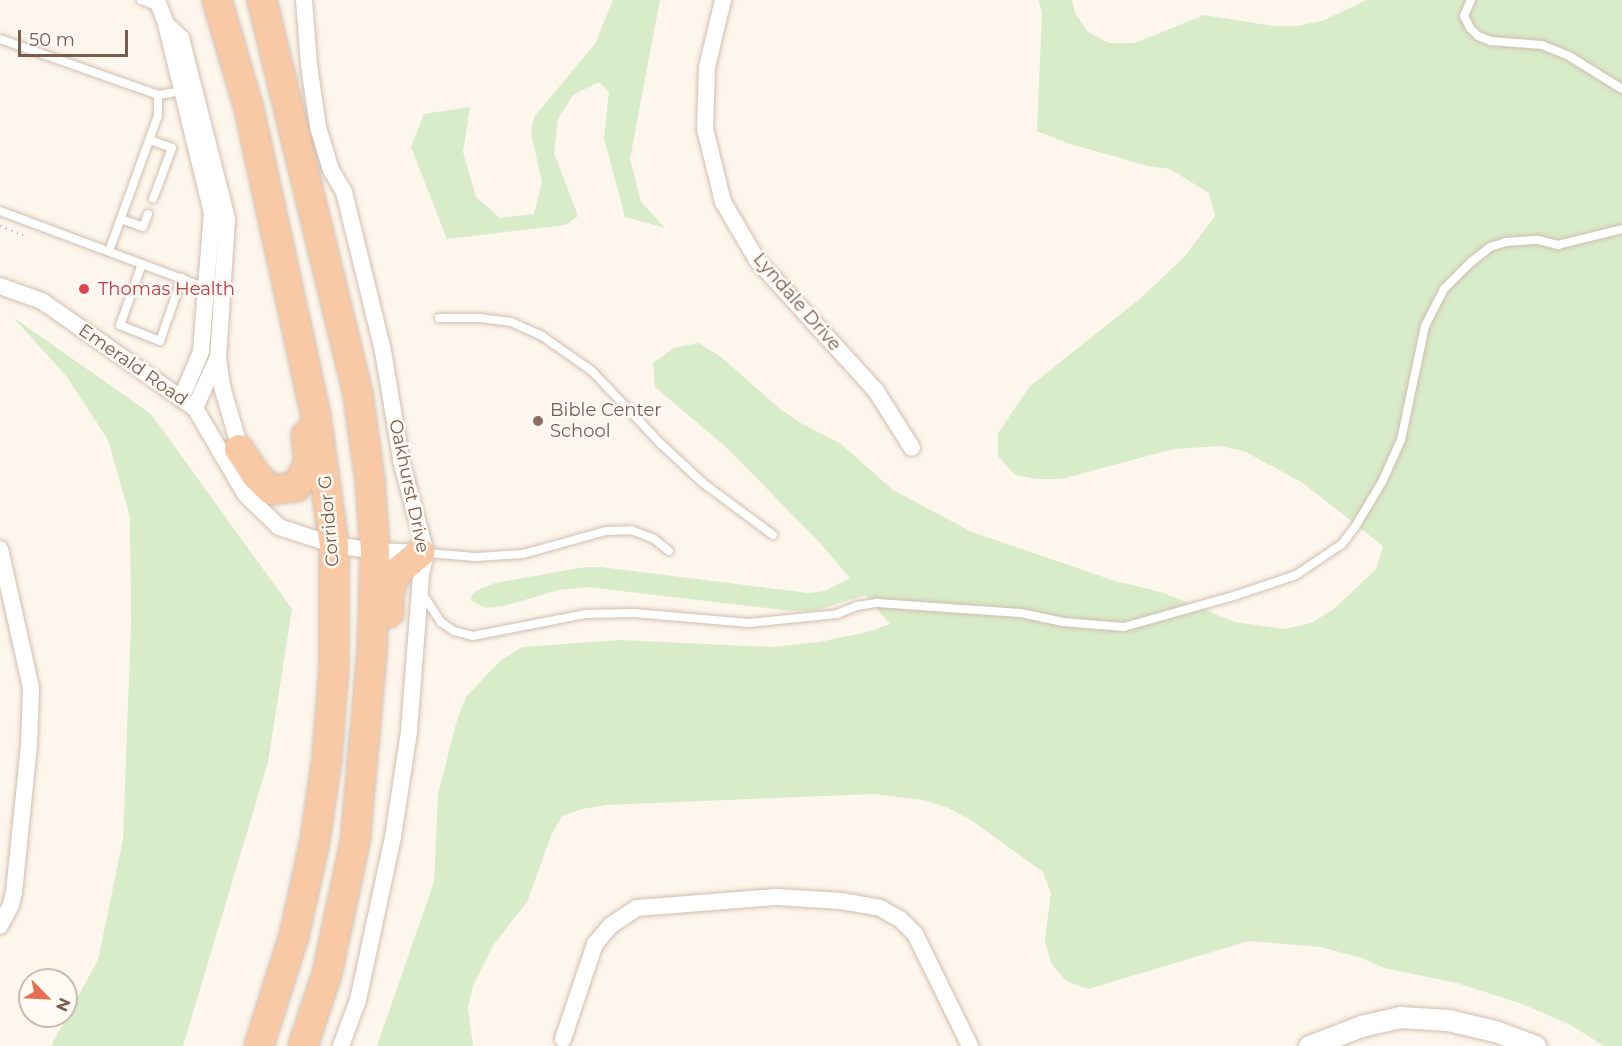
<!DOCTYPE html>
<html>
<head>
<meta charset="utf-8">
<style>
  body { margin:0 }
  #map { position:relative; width:1622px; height:1046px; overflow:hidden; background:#fdf6ec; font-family:Montserrat,sans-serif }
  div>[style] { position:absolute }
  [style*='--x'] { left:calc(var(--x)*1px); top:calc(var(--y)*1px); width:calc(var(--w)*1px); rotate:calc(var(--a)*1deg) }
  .green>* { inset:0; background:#d8ecc9 }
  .path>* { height:2px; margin-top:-1px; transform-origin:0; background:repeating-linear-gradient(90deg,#d9b8a5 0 1.5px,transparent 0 6px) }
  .roads { filter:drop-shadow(0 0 2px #d1beb0) drop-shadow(0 0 2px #d1beb0) }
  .service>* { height:8px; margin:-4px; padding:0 4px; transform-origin:4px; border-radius:4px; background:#fff }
  .minor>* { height:16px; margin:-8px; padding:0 8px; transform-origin:8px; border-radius:8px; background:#fff }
  .tertiary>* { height:21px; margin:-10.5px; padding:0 10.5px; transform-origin:10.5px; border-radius:10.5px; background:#fff }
  .trunk>* { height:28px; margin:-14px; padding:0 14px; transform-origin:14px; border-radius:14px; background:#f9c8a4 }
  .dots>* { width:16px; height:16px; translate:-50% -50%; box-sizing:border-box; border:3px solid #fffaf3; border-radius:50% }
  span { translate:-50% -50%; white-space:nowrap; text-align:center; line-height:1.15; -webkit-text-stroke:5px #fffaf3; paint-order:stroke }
  .health-label { font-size:18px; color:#be3a42 }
  .left { translate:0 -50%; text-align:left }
  .street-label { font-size:18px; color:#7a5c4d }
  .education-label { font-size:18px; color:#785e54 }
  .north { position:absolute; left:18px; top:968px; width:60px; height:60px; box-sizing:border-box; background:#fffaf3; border:2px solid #cabbb1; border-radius:50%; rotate:114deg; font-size:16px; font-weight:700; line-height:24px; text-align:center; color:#7a5c4d }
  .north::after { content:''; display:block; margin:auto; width:21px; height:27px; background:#e76f51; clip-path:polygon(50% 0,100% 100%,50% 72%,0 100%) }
  .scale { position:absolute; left:18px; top:30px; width:110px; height:27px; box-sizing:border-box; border:3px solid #7a5c4d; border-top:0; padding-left:8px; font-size:18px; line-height:21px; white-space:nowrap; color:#7a5c4d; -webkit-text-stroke:4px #fffaf3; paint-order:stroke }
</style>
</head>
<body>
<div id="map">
  <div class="green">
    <i style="clip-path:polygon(613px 0,660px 0,630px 159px,641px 202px,665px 228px,625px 217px,604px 138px,609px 92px,599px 82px,573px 95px,558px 119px,554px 153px,578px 216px,566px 225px,447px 239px,411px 147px,424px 114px,470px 107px,463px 152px,476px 197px,500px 218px,534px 214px,542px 182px,531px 133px,534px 117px,595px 44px)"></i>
    <i style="clip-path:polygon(1038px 0,1072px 0,1075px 13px,1088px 32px,1109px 43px,1135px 43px,1204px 15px,1273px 26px,1297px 26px,1322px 21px,1367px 0,1622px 0,1622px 1046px,1604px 1046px,1569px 1024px,1522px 1004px,1457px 983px,1384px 968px,1362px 958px,1321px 947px,1249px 941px,1088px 989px,1066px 981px,1051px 963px,1045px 941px,1051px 893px,1043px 872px,971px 820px,948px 808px,924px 800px,873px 794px,607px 805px,582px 809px,562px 816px,551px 836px,527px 902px,494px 944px,473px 986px,468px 1008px,473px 1046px,377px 1046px,434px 882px,438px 795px,457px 720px,466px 697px,501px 660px,522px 647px,620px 640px,771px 647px,819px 642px,868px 632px,890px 624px,865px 595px,818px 610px,791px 611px,587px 587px,559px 590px,504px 606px,486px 608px,471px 601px,472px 594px,478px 590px,495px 583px,585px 567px,601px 567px,808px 593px,825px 591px,850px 578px,819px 542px,726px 447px,655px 387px,653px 363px,674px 348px,698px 343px,720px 356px,779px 408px,799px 422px,841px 444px,893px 490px,972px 532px,1115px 581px,1161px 592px,1235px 622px,1284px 629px,1311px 623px,1334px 609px,1376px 569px,1383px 546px,1303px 483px,1244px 451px,1220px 446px,1174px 449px,1061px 479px,1037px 479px,1015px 475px,998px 456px,998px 433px,1030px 386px,1141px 298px,1185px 256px,1215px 216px,1209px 193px,1170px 169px,1148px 166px,1067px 143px,1037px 131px,1042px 12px)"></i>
    <i style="clip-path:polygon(13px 317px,151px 414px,292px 609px,268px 762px,183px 1046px,51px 1046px,98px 960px,123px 839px,131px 625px,130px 517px,108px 440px,67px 377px)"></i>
  </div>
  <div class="path">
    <i style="--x:0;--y:226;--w:25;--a:21"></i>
  </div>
  <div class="roads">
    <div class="service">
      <i style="--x:141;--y:0;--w:17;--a:21"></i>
      <i style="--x:1471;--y:0;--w:17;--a:114"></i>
      <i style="--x:1464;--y:16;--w:13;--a:63"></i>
      <i style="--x:1470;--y:28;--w:11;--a:45"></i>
      <i style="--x:1478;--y:36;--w:14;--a:21"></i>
      <i style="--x:1491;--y:41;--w:51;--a:4.5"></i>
      <i style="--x:1542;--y:45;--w:29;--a:22"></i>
      <i style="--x:1569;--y:56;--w:62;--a:31.9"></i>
      <i style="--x:0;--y:39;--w:168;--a:19.5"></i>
      <i style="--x:158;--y:95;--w:25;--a:-9"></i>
      <i style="--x:150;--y:140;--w:23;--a:20"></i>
      <i style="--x:172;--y:148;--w:54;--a:110.4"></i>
      <i style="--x:0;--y:211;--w:223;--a:20.5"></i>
      <i style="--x:121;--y:219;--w:23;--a:20"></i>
      <i style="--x:143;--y:227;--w:14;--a:-69"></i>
      <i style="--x:109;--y:251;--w:144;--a:-70.1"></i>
      <i style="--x:158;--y:116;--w:21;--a:-90"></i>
      <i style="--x:142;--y:264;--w:65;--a:109.8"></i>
      <i style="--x:120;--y:325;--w:43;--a:21.8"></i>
      <i style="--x:160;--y:341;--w:67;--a:-70.8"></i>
      <i style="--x:439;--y:318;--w:40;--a:0"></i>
      <i style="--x:479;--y:318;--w:32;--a:7"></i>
      <i style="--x:511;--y:322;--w:34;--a:24"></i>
      <i style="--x:542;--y:336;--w:61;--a:35"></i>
      <i style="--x:592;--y:371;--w:100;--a:46.6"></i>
      <i style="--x:661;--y:444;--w:57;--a:42.9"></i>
      <i style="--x:703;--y:483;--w:87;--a:36.6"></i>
      <i style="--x:426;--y:553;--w:50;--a:4.6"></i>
      <i style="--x:476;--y:557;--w:47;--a:-3.7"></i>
      <i style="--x:523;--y:554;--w:86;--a:-15.5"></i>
      <i style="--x:606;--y:531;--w:25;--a:-2"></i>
      <i style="--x:631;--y:530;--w:25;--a:21"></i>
      <i style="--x:654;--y:539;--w:19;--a:39"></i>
      <i style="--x:422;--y:593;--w:35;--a:57"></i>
      <i style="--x:441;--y:622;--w:16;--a:35"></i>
      <i style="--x:454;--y:631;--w:20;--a:15"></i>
      <i style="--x:473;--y:636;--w:114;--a:-11.1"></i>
      <i style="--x:585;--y:614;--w:49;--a:-1.2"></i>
      <i style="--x:634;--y:613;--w:115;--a:5"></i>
      <i style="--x:749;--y:623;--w:88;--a:-5.8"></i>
      <i style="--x:837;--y:614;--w:22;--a:-22"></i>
      <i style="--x:857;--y:606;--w:20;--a:-9"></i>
      <i style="--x:877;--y:603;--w:144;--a:4"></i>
      <i style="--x:1021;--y:613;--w:43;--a:12.1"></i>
      <i style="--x:1063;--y:622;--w:61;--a:4.7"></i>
      <i style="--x:1124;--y:627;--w:117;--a:-15.8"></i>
      <i style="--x:1237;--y:595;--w:62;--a:-18.7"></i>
      <i style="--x:1296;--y:575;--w:55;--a:-34"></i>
      <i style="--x:1342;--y:544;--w:21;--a:-53"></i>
      <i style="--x:1355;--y:527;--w:52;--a:-59"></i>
      <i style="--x:1382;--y:482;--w:46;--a:-65.7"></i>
      <i style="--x:1401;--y:440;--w:116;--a:-78.1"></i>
      <i style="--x:1425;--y:326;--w:42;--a:-62.8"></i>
      <i style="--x:1444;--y:289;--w:38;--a:-45"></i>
      <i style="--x:1471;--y:262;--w:24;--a:-38"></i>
      <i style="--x:1490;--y:247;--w:17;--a:-17"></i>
      <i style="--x:1506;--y:242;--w:32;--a:-4"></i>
      <i style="--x:1538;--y:240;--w:21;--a:14"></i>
      <i style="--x:1558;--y:245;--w:66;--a:-14"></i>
    </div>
    <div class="minor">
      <i style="--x:157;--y:0;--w:26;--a:69"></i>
      <i style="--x:166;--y:24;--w:21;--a:43"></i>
      <i style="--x:181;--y:38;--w:187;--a:75.7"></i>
      <i style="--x:227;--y:219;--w:138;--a:93.7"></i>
      <i style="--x:218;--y:357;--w:56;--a:114.3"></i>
      <i style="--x:304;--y:0;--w:65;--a:85.6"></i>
      <i style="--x:309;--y:65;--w:63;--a:81.7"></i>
      <i style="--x:318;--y:127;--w:45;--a:73.2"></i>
      <i style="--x:331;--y:170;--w:26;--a:59"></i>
      <i style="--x:344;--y:192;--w:164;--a:76.2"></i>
      <i style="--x:383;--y:351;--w:115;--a:80.5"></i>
      <i style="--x:402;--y:464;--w:92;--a:74.9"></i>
      <i style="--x:426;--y:553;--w:23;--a:103"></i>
      <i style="--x:421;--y:575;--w:157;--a:94.4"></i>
      <i style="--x:409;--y:732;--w:106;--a:98.7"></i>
      <i style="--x:393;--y:837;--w:167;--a:102.1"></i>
      <i style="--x:358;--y:1000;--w:49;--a:110.3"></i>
      <i style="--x:723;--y:0;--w:69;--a:103.4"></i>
      <i style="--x:707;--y:67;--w:62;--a:91.8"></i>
      <i style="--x:705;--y:129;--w:75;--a:76.1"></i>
      <i style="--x:723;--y:202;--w:67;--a:59.6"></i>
      <i style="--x:757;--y:260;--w:177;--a:47.7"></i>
      <i style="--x:876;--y:391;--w:67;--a:57.7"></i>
      <i style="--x:166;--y:24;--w:194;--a:76.3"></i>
      <i style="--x:212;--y:212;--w:140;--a:94.5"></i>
      <i style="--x:201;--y:352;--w:51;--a:113.1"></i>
      <i style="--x:0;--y:286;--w:45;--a:19.7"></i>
      <i style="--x:42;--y:301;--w:187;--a:35"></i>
      <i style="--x:195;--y:408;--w:99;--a:59.8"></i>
      <i style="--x:245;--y:494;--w:47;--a:44.1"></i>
      <i style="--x:279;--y:527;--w:58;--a:18.1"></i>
      <i style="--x:334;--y:545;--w:41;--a:8.3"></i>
      <i style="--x:375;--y:551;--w:47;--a:2.4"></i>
      <i style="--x:218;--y:358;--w:29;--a:82"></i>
      <i style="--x:222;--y:387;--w:74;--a:73.5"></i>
      <i style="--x:0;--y:549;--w:142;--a:77.4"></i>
      <i style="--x:31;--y:688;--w:57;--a:92"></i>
      <i style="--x:29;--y:745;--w:148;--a:95.8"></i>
      <i style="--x:14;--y:892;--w:13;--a:103"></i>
      <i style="--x:11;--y:905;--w:24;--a:118"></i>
      <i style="--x:563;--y:1039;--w:100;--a:-71.4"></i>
      <i style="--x:595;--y:944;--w:23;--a:-50"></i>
      <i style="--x:610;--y:926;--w:32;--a:-34"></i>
      <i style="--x:637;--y:908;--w:139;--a:-4.5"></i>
      <i style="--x:776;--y:897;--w:65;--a:3.5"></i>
      <i style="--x:841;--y:901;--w:40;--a:10"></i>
      <i style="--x:880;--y:908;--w:23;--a:29"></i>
      <i style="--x:900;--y:919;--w:21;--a:45"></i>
      <i style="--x:915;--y:934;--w:125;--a:63.8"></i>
    </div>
    <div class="tertiary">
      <i style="--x:1309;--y:1046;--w:56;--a:-21"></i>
      <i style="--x:1361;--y:1026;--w:40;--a:-13"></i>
      <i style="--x:1400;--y:1017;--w:48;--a:3.6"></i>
      <i style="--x:1448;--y:1020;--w:48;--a:13.2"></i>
      <i style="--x:1495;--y:1031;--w:43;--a:20.6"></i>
    </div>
    <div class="trunk">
      <i style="--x:217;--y:0;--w:114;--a:73.6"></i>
      <i style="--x:249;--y:109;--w:314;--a:77.7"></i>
      <i style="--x:316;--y:416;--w:130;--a:82.1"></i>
      <i style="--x:334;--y:545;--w:121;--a:90"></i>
      <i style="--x:334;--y:666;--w:92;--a:94.4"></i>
      <i style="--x:327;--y:758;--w:89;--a:98.4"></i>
      <i style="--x:314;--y:846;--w:92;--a:102.5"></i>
      <i style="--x:294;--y:936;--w:115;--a:107.7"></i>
      <i style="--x:262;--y:0;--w:406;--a:76.3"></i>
      <i style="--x:358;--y:394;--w:87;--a:82.1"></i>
      <i style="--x:370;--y:480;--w:71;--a:86"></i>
      <i style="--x:375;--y:551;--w:102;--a:91.7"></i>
      <i style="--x:372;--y:653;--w:190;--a:95.1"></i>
      <i style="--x:355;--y:842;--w:135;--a:102"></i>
      <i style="--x:327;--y:974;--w:76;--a:108.4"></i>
      <i style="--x:239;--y:449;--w:31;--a:57"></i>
      <i style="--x:256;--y:475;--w:21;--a:45"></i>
      <i style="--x:271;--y:490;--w:25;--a:-7"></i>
      <i style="--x:296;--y:487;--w:26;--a:-61"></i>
      <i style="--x:309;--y:464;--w:29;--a:-96"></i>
      <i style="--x:389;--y:613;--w:18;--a:-90"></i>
      <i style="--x:389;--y:595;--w:22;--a:-74"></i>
      <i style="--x:395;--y:574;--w:33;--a:-40"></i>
    </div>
  </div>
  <div class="dots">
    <i style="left:84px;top:289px;background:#e0444e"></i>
    <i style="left:538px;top:421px;background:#8d6e63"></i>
  </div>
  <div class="health-label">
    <span class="left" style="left:98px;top:289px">Thomas Health</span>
  </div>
  <div class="street-label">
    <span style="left:797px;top:302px;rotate:49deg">Lyndale Drive</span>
    <span style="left:133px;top:365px;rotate:35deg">Emerald Road</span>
    <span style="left:409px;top:486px;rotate:78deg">Oakhurst Drive</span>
    <span style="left:329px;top:521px;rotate:-95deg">Corridor G</span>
  </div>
  <div class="education-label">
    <span class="left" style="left:550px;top:421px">Bible Center<br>School</span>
  </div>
  <div class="north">N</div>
  <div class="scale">50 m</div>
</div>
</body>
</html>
